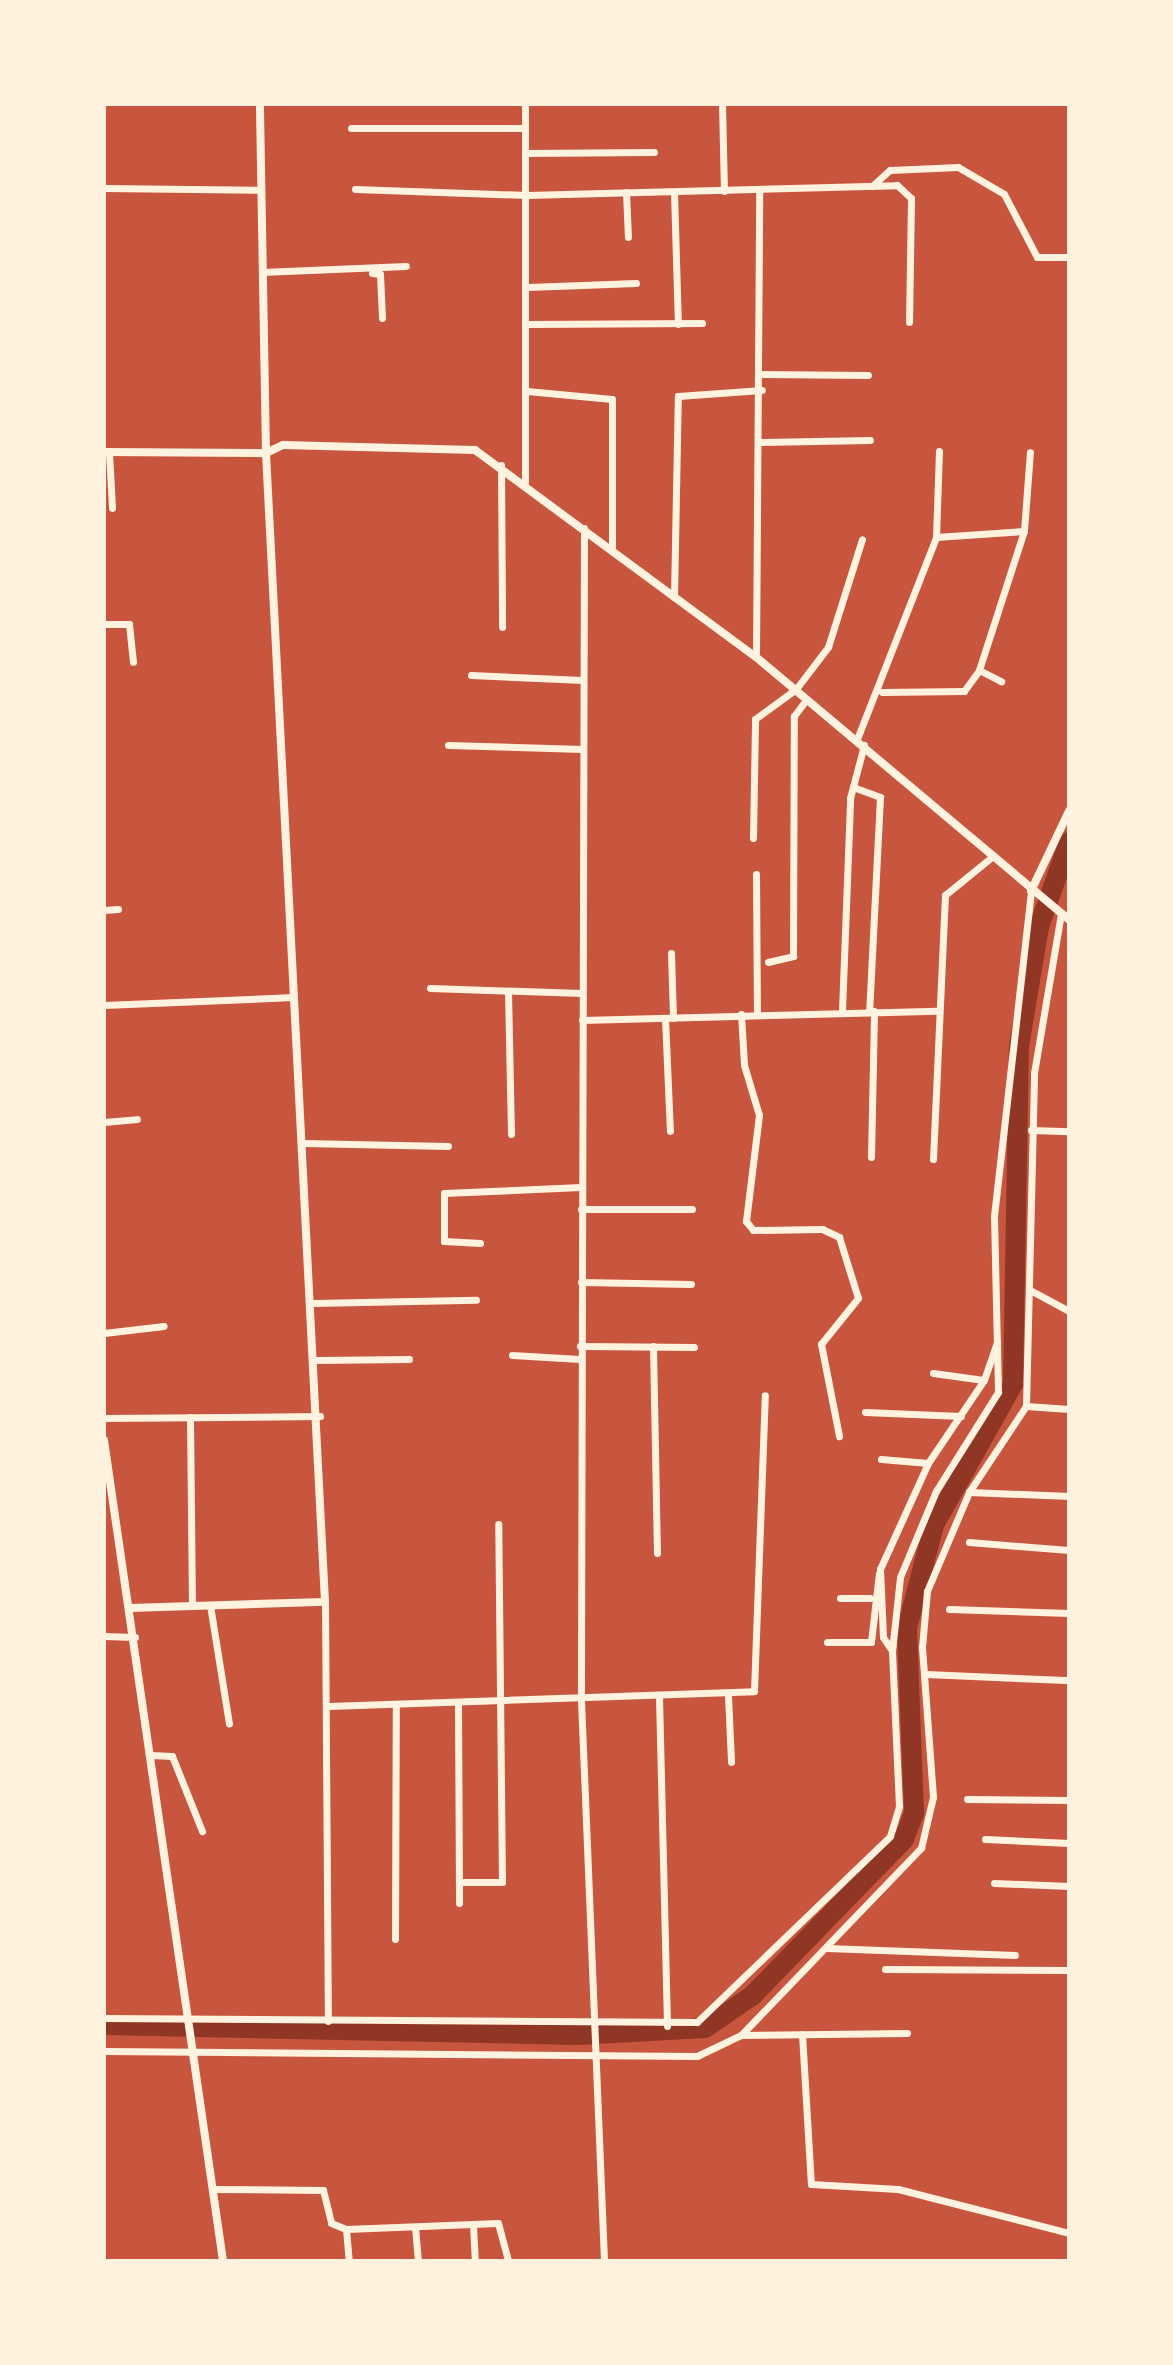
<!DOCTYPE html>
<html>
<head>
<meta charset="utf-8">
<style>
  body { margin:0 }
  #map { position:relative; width:1173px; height:2365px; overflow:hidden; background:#c8553d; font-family:Karla,sans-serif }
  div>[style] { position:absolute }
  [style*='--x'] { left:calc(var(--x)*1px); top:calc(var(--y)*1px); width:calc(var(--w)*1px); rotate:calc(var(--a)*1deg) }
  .river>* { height:20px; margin:-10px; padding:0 10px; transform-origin:10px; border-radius:10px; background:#8f3625 }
  .minor>* { height:7px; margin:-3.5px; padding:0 3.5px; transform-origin:3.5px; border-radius:3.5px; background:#fff3e0 }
  .tertiary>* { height:8px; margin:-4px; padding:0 4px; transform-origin:4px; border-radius:4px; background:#fff3e0 }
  span { translate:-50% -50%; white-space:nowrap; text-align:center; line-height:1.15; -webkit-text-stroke:6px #fff3e0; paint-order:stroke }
  .frame { position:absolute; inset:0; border:106px solid #fff3e0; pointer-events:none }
</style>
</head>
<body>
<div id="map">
  <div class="river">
    <i style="--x:104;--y:2025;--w:473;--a:1.2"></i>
    <i style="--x:577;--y:2035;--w:128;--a:-3.1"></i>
    <i style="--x:705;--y:2028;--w:58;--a:-34.5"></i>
    <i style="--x:753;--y:1995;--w:217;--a:-45.9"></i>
    <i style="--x:904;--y:1839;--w:28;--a:-69"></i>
    <i style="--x:914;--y:1813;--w:185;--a:-92.2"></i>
    <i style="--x:907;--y:1628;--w:106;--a:-75.3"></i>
    <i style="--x:934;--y:1525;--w:162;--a:-60.7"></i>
    <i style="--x:1013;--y:1384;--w:338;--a:-89"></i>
    <i style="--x:1019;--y:1046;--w:121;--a:-80.5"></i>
    <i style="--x:1039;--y:927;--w:90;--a:-70.6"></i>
  </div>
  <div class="minor">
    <i style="--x:525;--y:104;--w:378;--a:90"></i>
    <i style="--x:722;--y:104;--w:87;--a:88.7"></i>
    <i style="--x:351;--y:128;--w:174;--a:0"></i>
    <i style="--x:525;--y:153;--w:129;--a:-0.4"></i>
    <i style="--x:872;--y:186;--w:24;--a:-42"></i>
    <i style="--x:890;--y:170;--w:68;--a:-2.5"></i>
    <i style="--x:958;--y:167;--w:53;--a:30.4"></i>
    <i style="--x:1004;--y:194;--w:71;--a:62.4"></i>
    <i style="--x:1037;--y:257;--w:32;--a:0"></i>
    <i style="--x:104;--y:188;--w:157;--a:0.7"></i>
    <i style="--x:355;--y:189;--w:172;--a:2"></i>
    <i style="--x:527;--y:195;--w:370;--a:-1.5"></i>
    <i style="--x:897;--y:185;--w:19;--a:43"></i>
    <i style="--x:911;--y:198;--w:124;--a:90.9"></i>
    <i style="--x:626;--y:192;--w:45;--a:87.5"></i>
    <i style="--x:674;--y:192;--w:132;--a:88.3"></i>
    <i style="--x:262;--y:272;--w:144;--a:-2.4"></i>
    <i style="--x:372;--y:273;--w:8;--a:7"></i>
    <i style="--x:380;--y:274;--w:44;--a:87.4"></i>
    <i style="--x:528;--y:287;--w:108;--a:-2.1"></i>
    <i style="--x:527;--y:324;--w:175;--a:-0.3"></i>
    <i style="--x:762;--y:374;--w:106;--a:0.5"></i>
    <i style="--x:527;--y:391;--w:85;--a:5.4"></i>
    <i style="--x:612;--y:399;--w:151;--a:90"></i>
    <i style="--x:761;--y:442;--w:109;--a:-1.1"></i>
    <i style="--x:109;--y:452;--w:56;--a:86.9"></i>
    <i style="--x:501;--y:465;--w:162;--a:89.6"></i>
    <i style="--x:584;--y:528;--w:1172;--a:90.15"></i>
    <i style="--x:581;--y:1700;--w:561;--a:87.65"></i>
    <i style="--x:936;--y:537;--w:88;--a:-3.9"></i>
    <i style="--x:674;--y:597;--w:201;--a:-88.9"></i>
    <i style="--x:678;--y:396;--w:84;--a:-4.1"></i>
    <i style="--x:104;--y:624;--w:25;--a:0"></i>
    <i style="--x:129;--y:624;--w:38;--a:84"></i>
    <i style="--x:756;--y:657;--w:467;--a:-89.6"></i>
    <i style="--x:979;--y:670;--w:146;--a:-72.1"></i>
    <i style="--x:1024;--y:531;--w:79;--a:-85.7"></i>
    <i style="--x:471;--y:675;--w:112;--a:2.6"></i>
    <i style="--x:882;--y:692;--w:82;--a:-0.7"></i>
    <i style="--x:964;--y:691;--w:26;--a:-54"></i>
    <i style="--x:979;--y:670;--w:25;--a:27"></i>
    <i style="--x:857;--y:739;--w:217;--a:-68.6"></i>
    <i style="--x:936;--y:537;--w:86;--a:-88"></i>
    <i style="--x:448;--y:745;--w:135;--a:1.7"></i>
    <i style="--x:853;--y:787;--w:29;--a:20"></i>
    <i style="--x:880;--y:797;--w:214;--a:92.9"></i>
    <i style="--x:753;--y:838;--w:119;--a:-89"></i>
    <i style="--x:755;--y:719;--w:51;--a:-36.2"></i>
    <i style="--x:796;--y:689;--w:53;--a:-52.7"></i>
    <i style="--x:828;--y:647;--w:113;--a:-72.5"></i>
    <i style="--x:756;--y:874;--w:140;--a:89.6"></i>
    <i style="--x:104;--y:910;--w:14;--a:-4"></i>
    <i style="--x:671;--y:953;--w:65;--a:88.2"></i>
    <i style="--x:768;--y:962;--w:26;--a:-13"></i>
    <i style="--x:793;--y:956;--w:240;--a:-89.8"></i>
    <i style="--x:794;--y:716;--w:21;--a:-53"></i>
    <i style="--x:430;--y:988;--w:152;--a:1.9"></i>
    <i style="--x:508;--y:991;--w:143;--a:88.8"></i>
    <i style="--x:104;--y:1005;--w:190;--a:-2.4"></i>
    <i style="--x:842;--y:1011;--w:213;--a:-87.8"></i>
    <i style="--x:850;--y:798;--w:55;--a:-75.2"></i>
    <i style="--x:741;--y:1014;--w:51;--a:86.6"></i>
    <i style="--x:744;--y:1065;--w:52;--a:73.3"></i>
    <i style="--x:759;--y:1115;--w:107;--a:97"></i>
    <i style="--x:746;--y:1221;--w:11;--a:52"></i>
    <i style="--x:753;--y:1230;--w:69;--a:-0.8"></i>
    <i style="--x:822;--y:1229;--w:19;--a:25"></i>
    <i style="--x:839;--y:1237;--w:64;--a:72.7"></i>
    <i style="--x:858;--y:1298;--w:59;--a:128.8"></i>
    <i style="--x:821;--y:1344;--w:94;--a:78.9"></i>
    <i style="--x:665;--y:1018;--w:113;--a:87.5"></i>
    <i style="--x:582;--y:1020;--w:355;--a:-1.5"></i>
    <i style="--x:104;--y:1122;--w:33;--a:-5"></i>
    <i style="--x:1031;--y:1130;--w:38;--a:2"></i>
    <i style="--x:303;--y:1143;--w:145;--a:1.2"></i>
    <i style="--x:871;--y:1157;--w:146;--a:-88.8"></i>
    <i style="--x:933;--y:1159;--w:264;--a:-87.4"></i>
    <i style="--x:945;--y:895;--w:62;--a:-39.1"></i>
    <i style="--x:581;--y:1209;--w:111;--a:0"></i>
    <i style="--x:480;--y:1243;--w:36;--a:-177"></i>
    <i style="--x:444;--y:1241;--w:48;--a:-90"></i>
    <i style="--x:444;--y:1193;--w:137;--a:-2.5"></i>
    <i style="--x:581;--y:1282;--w:110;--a:1"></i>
    <i style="--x:1030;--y:1290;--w:44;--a:28.3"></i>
    <i style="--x:313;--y:1303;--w:163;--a:-1.1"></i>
    <i style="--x:104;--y:1333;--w:60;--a:-6.7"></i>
    <i style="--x:580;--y:1346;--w:114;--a:0.5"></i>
    <i style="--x:653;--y:1346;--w:207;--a:88.9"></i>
    <i style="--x:512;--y:1355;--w:68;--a:3.4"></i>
    <i style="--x:317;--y:1360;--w:92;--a:-0.6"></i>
    <i style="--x:933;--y:1373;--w:51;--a:7.8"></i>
    <i style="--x:1026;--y:1406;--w:43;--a:4"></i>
    <i style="--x:865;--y:1412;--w:96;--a:2.4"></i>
    <i style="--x:190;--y:1417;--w:189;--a:89.4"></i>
    <i style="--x:104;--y:1418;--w:216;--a:-0.5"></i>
    <i style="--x:881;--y:1459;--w:47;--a:4.9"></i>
    <i style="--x:969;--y:1492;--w:100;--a:2.3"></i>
    <i style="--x:969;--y:1542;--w:100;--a:4.6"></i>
    <i style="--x:840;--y:1598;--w:30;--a:0"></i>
    <i style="--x:325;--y:1602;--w:419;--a:89.6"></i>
    <i style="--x:210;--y:1605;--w:120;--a:80.9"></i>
    <i style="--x:949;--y:1609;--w:120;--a:1.9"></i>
    <i style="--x:104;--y:1636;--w:31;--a:2"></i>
    <i style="--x:827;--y:1642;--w:44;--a:0"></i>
    <i style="--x:871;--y:1642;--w:69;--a:-83.4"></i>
    <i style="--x:891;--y:1649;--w:14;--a:-124"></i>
    <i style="--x:883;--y:1637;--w:68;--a:-92.5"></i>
    <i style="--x:880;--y:1569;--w:116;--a:-65.6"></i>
    <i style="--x:928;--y:1463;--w:100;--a:-56"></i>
    <i style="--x:984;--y:1380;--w:40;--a:-71.1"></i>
    <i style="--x:926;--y:1674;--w:140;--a:2.5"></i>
    <i style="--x:728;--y:1695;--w:67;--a:87.4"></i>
    <i style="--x:659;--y:1697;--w:329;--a:88.6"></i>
    <i style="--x:458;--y:1703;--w:200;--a:89.7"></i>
    <i style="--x:329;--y:1706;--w:425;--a:-2"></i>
    <i style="--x:754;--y:1691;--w:296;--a:-87.9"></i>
    <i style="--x:151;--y:1755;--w:21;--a:3"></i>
    <i style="--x:172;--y:1756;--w:81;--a:68.2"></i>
    <i style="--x:967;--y:1799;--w:102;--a:0.6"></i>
    <i style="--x:985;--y:1839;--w:84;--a:2.7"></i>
    <i style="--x:459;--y:1882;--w:43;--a:0"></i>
    <i style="--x:502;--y:1882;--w:358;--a:-90.6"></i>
    <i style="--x:994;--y:1883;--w:75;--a:2.3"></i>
    <i style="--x:395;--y:1939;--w:235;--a:-89.8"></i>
    <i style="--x:827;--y:1948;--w:188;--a:2.1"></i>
    <i style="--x:885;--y:1969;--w:184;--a:0.3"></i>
    <i style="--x:104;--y:2018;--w:593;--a:0.39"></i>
    <i style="--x:697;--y:2022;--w:268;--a:-43.9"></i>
    <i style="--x:890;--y:1836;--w:31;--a:-73"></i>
    <i style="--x:899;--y:1806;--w:155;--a:-92.6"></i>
    <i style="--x:892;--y:1651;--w:74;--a:-83.8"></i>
    <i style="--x:900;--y:1577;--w:93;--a:-67.3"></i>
    <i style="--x:936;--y:1491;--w:117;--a:-57.9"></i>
    <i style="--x:998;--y:1392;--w:176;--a:-91.3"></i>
    <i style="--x:994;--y:1216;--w:327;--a:-83.5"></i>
    <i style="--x:802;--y:2034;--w:150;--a:86.6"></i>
    <i style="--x:811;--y:2184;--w:87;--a:3.3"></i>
    <i style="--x:898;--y:2189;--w:177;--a:14.4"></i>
    <i style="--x:741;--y:2035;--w:166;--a:-0.7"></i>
    <i style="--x:104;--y:2051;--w:593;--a:0.48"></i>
    <i style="--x:697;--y:2056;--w:49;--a:-25.5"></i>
    <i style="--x:741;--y:2035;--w:260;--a:-46.1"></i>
    <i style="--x:921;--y:1848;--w:52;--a:-76.8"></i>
    <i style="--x:933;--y:1797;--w:150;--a:-94.2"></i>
    <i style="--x:922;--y:1647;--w:56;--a:-84.9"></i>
    <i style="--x:927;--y:1591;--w:108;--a:-67"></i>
    <i style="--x:969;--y:1492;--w:103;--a:-56.5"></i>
    <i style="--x:1026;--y:1406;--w:333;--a:-88.6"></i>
    <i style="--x:1034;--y:1073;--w:161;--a:-80.4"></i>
    <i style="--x:213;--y:2189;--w:110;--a:0.5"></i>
    <i style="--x:323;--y:2190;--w:34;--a:76"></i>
    <i style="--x:331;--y:2223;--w:16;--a:22"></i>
    <i style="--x:346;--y:2229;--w:152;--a:-2.3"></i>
    <i style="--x:498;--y:2223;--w:39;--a:75"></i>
    <i style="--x:473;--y:2225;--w:36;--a:87"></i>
    <i style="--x:415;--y:2227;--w:34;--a:85"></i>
    <i style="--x:346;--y:2229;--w:32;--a:85"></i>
  </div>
  <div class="tertiary">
    <i style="--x:104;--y:452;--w:162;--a:0.4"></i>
    <i style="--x:266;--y:453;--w:19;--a:-25"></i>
    <i style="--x:283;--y:445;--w:192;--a:1.5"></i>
    <i style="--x:475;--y:450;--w:349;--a:36.4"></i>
    <i style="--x:756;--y:657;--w:409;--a:40"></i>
    <i style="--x:1031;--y:891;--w:89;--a:-64.6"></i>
    <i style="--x:104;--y:1440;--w:830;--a:81.75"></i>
    <i style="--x:130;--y:1608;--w:195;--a:-1.8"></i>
    <i style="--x:325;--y:1602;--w:1151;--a:-92.94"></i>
    <i style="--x:266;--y:453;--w:349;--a:-91"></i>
  </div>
  <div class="frame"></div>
</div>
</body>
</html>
